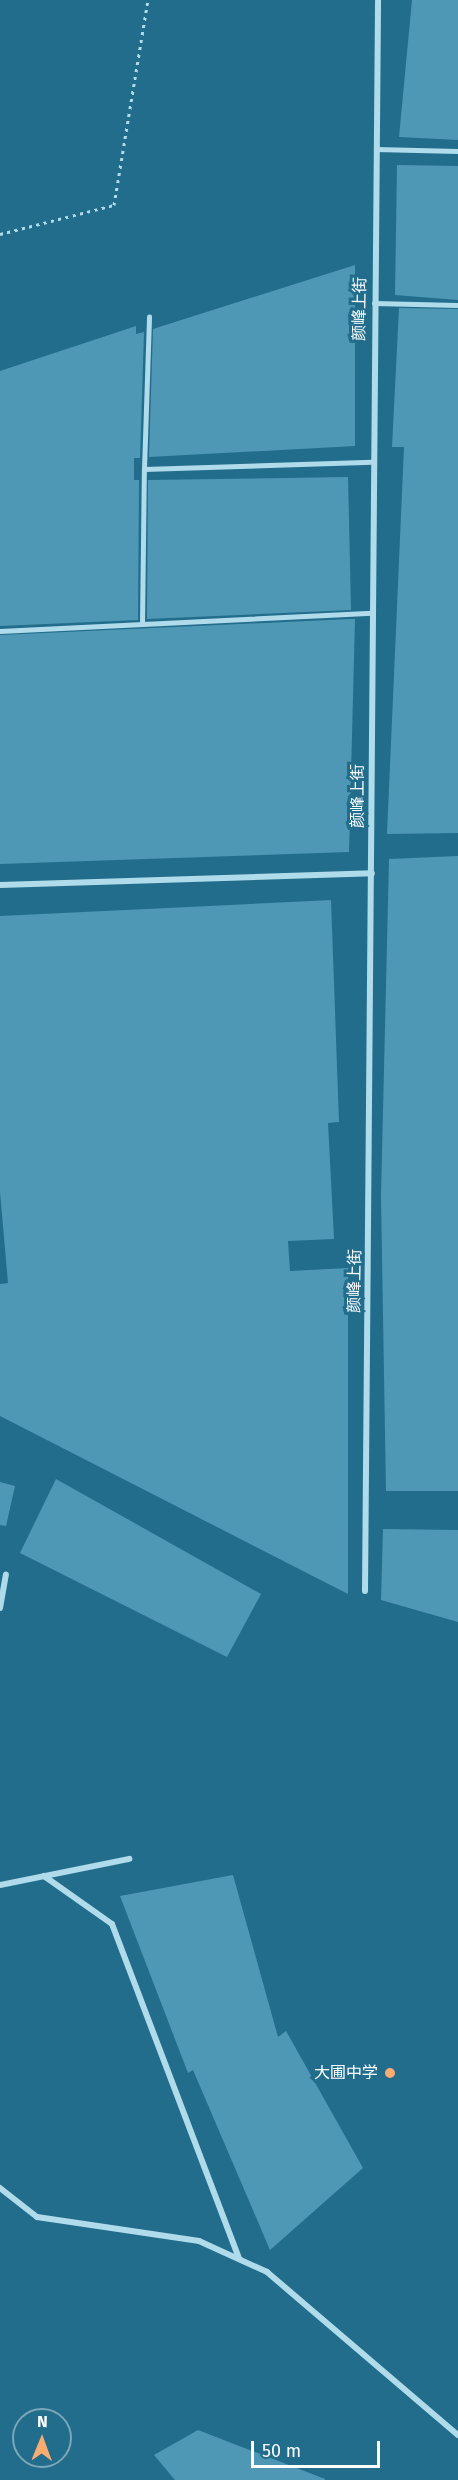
<!DOCTYPE html>
<html>
<head>
<meta charset="utf-8">
<style>
  body { margin:0 }
  #map { position:relative; width:458px; height:2480px; overflow:hidden; background:#226d8c; font-family:"Fira Sans","Noto Sans SC",sans-serif }
  div>[style] { position:absolute }
  [style*='--x'] { left:calc(var(--x)*1px); top:calc(var(--y)*1px); width:calc(var(--w)*1px); rotate:calc(var(--a)*1deg) }
  .building>* { inset:0; background:#4f98b5 }
  .path>* { height:3px; margin-top:-1.5px; transform-origin:0; background:repeating-linear-gradient(90deg,#b0dbeb 0 3px,transparent 0 7.5px) }
  .service>* { height:4.5px; margin:-2.25px; padding:0 2.25px; transform-origin:2.25px; border-radius:2.25px; background:#b0dbeb }
  .minor>* { height:6px; margin:-3px; padding:0 3px; transform-origin:3px; border-radius:3px; background:#b0dbeb }
  .dots>* { width:16px; height:16px; translate:-50% -50%; box-sizing:border-box; border:3px solid #226d8c; border-radius:50% }
  span { translate:-50% -50%; white-space:nowrap; text-align:center; line-height:1.15; -webkit-text-stroke:6px #226d8c; paint-order:stroke }
  .street-label { font-size:16px; color:#fff }
  .poi-label { font-size:16px; color:#fff }
  .right { translate:-100% -50%; text-align:right }
  .north { position:absolute; left:12px; top:2408px; width:60px; height:60px; box-sizing:border-box; background:#226d8c; border:2px solid #7aa7ba; border-radius:50%; rotate:1deg; font-size:16px; font-weight:700; line-height:24px; text-align:center; color:#fff }
  .north::after { content:''; display:block; margin:auto; width:21px; height:27px; background:#f7ac72; clip-path:polygon(50% 0,100% 100%,50% 72%,0 100%) }
  .scale { position:absolute; left:251px; top:2441px; width:129px; height:27px; box-sizing:border-box; border:3px solid #fff; border-top:0; padding-left:8px; font-size:18px; line-height:21px; white-space:nowrap; color:#fff; -webkit-text-stroke:4px #226d8c; paint-order:stroke }
</style>
</head>
<body>
<div id="map">
  <div class="building">
    <i style="clip-path:polygon(412px 0,458px 0,458px 140px,399px 137px)"></i>
    <i style="clip-path:polygon(397px 165px,458px 166px,458px 300px,395px 295px)"></i>
    <i style="clip-path:polygon(355px 265px,355px 446px,149px 457px,153px 329px)"></i>
    <i style="clip-path:polygon(399px 308px,458px 309px,458px 833px,387px 834px,404px 447px,392px 447px)"></i>
    <i style="clip-path:polygon(136px 326px,136px 334px,144px 332px,140px 458px,134px 458px,134px 480px,139px 480px,138px 620px,0 626px,0 371px)"></i>
    <i style="clip-path:polygon(348px 477px,351px 610px,147px 619px,148px 480px)"></i>
    <i style="clip-path:polygon(351px 619px,355px 619px,349px 852px,0 864px,0 635px)"></i>
    <i style="clip-path:polygon(458px 856px,458px 1491px,386px 1491px,381px 1196px,389px 859px)"></i>
    <i style="clip-path:polygon(331px 900px,339px 1122px,328px 1123px,334px 1239px,288px 1241px,290px 1271px,348px 1268px,348px 1594px,0 1416px,0 1284px,8px 1283px,0 1192px,0 916px)"></i>
    <i style="clip-path:polygon(56px 1479px,261px 1594px,227px 1657px,20px 1553px)"></i>
    <i style="clip-path:polygon(0 1482px,15px 1486px,6px 1526px,0 1525px)"></i>
    <i style="clip-path:polygon(383px 1529px,458px 1530px,458px 1622px,381px 1600px)"></i>
    <i style="clip-path:polygon(233px 1875px,278px 2037px,286px 2031px,363px 2168px,270px 2250px,193px 2070px,188px 2073px,120px 1896px)"></i>
    <i style="clip-path:polygon(198px 2430px,325px 2479px,325px 2480px,175px 2480px,154px 2455px)"></i>
  </div>
  <div class="path">
    <i style="--x:0;--y:234;--w:118;--a:-14.3"></i>
    <i style="--x:114;--y:205;--w:208;--a:-80.6"></i>
  </div>
  <div class="service">
    <i style="--x:376;--y:149;--w:82;--a:1.4"></i>
    <i style="--x:374;--y:303;--w:84;--a:1.4"></i>
    <i style="--x:144;--y:469;--w:152;--a:-88.1"></i>
    <i style="--x:142;--y:624;--w:155;--a:-89.3"></i>
    <i style="--x:144;--y:469;--w:228;--a:-1.8"></i>
    <i style="--x:0;--y:631;--w:372;--a:-2.8"></i>
  </div>
  <div class="minor">
    <i style="--x:0;--y:885;--w:372;--a:-1.8"></i>
    <i style="--x:365;--y:1591;--w:1591;--a:-89.53"></i>
    <i style="--x:0;--y:1608;--w:34;--a:-80"></i>
    <i style="--x:44;--y:1876;--w:83;--a:35.2"></i>
    <i style="--x:112;--y:1924;--w:358;--a:69.2"></i>
    <i style="--x:0;--y:1885;--w:132;--a:-11.4"></i>
    <i style="--x:0;--y:2188;--w:47;--a:38.1"></i>
    <i style="--x:37;--y:2217;--w:164;--a:8.4"></i>
    <i style="--x:199;--y:2241;--w:75;--a:24.5"></i>
    <i style="--x:267;--y:2272;--w:251;--a:40.5"></i>
  </div>
  <div class="dots">
    <i style="left:390px;top:2073px;background:#f7ac72"></i>
  </div>
  <div class="street-label">
    <span style="left:360px;top:309px;rotate:-89deg">颜峰上街</span>
    <span style="left:358px;top:796px;rotate:-90deg">颜峰上街</span>
    <span style="left:355px;top:1281px;rotate:-89deg">颜峰上街</span>
  </div>
  <div class="poi-label">
    <span class="right" style="left:378px;top:2073px">大圃中学</span>
  </div>
  <div class="north">N</div>
  <div class="scale">50 m</div>
</div>
</body>
</html>
